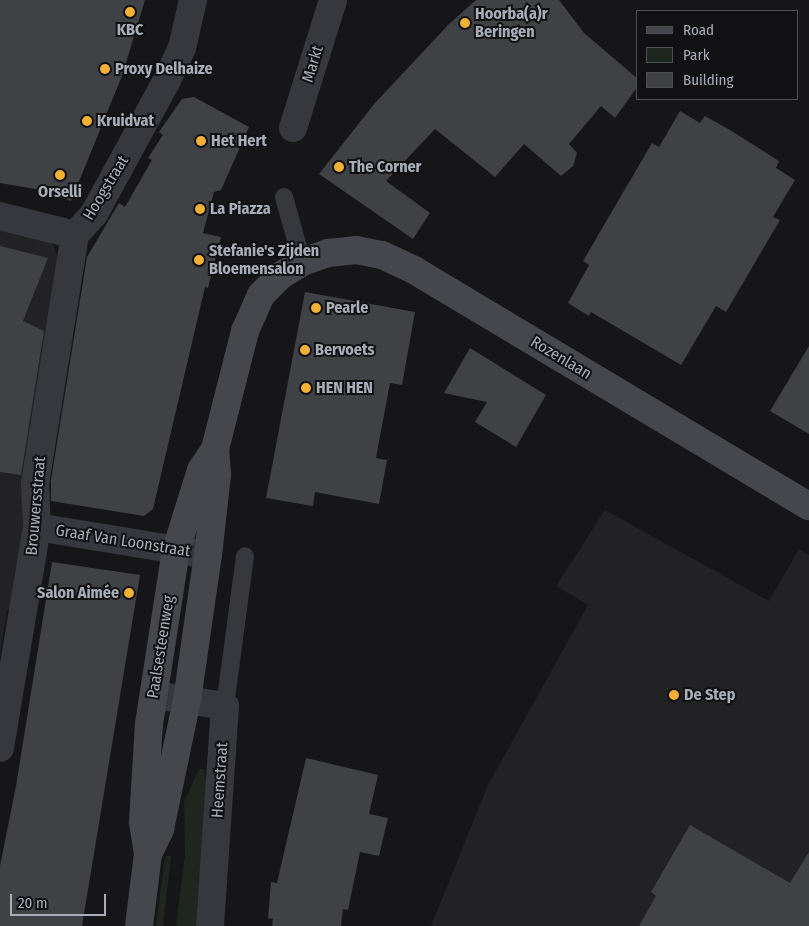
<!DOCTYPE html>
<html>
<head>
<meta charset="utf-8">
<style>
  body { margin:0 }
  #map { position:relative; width:809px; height:926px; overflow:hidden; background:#161618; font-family:"Fira Sans Condensed",sans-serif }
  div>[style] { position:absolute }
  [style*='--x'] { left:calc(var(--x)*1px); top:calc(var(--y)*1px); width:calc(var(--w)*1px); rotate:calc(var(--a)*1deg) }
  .built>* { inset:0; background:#222225 }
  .green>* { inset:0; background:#1e261f }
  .building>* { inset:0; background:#404145 }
  .lane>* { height:18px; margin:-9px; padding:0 9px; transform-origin:9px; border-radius:9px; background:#37383d }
  .street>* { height:28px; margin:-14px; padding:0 14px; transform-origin:14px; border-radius:14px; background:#37383d }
  .secondary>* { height:28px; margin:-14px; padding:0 14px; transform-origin:14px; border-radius:14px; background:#45474d }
  .dots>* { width:14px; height:14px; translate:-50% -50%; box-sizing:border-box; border:2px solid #111113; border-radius:50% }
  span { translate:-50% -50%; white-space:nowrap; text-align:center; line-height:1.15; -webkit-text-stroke:4px #111113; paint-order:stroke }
  .poi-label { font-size:16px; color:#a8adb8; font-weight:700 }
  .left { translate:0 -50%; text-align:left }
  .right { translate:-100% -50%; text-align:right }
  .street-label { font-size:16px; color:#a8adb8 }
  .legend { position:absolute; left:636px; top:10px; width:162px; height:90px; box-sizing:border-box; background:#111113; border:1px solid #4d4f55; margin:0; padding:6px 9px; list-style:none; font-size:15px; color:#a8adb8 }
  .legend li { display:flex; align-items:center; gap:10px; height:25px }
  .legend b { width:25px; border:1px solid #4d4f55 }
  .scale { position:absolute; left:10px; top:894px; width:96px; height:22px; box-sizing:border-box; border:2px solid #a8adb8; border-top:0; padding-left:6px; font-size:15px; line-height:18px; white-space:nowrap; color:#a8adb8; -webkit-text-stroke:4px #111113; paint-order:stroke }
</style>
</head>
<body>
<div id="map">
  <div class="built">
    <i style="clip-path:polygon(0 227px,52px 242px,59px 260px,25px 482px,22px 512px,24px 554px,16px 611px,7px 610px,0 654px)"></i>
    <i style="clip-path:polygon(605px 510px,769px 601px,799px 549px,809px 555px,809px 926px,431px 926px,488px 785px,588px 605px,556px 586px)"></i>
  </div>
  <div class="green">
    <i style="clip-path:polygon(199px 769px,204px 769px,207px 782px,196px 926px,176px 926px,185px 854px,184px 802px)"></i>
    <i style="clip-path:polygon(165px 856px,171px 856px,163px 926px,156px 926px)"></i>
  </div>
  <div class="building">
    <i style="clip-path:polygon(0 0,145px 0,122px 76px,71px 201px,41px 190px,0 183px)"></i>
    <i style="clip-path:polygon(476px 0,559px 0,584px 33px,638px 79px,638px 86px,615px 118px,601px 106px,569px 144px,577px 153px,573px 166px,561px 176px,524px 144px,495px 177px,435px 129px,386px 181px,430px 213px,413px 239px,319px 174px,375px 103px,449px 24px)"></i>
    <i style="clip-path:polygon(194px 97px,249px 127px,221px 190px,214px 192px,203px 233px,221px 237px,208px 288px,205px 287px,153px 509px,144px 516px,51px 501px,51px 480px,87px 257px,119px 203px,125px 207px,152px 160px,148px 158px,163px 135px,159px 132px,182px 99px)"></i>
    <i style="clip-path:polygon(680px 111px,700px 123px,705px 116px,730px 130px,779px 161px,776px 168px,795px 180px,773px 217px,780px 220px,726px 312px,716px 306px,681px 365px,591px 312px,589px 316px,568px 303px,589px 265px,583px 261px,652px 143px,659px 147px)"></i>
    <i style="clip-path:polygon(0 246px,48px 258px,23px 321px,44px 331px,21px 475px,0 472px)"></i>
    <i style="clip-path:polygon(305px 292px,415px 312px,402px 385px,390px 383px,376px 458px,387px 460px,379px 504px,315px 492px,313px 506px,266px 498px)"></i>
    <i style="clip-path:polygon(809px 346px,809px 434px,770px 411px)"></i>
    <i style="clip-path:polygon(470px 348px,546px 395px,516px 447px,475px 422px,487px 402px,444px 393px)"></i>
    <i style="clip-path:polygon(52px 562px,140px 575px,82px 926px,0 926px,0 866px,16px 786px)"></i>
    <i style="clip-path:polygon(306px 758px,378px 775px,369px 814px,388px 818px,379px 856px,360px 852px,348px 910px,343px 909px,341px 926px,272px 926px,273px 919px,268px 918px,271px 882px,277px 883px)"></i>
    <i style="clip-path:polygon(690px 825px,790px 883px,809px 852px,809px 926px,639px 926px,656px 896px,651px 892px)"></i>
  </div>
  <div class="lane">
    <i style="--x:284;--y:197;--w:67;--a:74.5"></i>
    <i style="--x:225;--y:706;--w:151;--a:-82.4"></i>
  </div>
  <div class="street">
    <i style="--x:293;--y:128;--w:134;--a:-72.6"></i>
    <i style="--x:0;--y:216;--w:77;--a:14.2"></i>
    <i style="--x:75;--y:235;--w:28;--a:-48"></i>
    <i style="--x:94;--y:214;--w:148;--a:-61.4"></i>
    <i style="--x:165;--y:84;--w:40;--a:-65"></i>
    <i style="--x:182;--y:48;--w:49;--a:-77.1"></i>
    <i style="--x:37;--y:527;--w:173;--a:9.3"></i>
    <i style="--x:154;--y:695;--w:72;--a:8.8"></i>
    <i style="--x:225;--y:706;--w:221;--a:93.9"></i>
    <i style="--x:0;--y:748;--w:224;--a:-80.5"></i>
    <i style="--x:37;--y:527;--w:43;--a:-92.7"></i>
    <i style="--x:35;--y:484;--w:252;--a:-80.9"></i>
  </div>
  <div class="secondary">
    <i style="--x:148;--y:854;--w:28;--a:-64"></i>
    <i style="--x:160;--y:829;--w:132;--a:-78.2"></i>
    <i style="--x:187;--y:700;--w:147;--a:-81.8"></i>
    <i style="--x:208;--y:555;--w:81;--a:-83.6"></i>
    <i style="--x:217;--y:475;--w:26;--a:-94"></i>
    <i style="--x:215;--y:449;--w:122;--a:-75.7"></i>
    <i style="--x:245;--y:331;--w:39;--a:-66"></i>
    <i style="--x:261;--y:295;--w:27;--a:-45"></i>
    <i style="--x:280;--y:276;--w:26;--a:-32"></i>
    <i style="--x:302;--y:262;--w:28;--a:-19"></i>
    <i style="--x:328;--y:253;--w:28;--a:-6"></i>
    <i style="--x:356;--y:250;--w:26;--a:11"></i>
    <i style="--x:382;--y:255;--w:35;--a:25"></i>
    <i style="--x:414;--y:270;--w:460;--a:30.9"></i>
    <i style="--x:139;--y:926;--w:73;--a:-82.9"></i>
    <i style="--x:148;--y:854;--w:33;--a:-99"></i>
    <i style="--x:143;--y:821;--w:97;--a:-86.5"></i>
    <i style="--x:149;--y:724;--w:176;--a:-81.2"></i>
    <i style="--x:176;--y:550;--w:84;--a:-72.6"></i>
    <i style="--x:201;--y:470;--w:22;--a:-56"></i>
  </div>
  <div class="dots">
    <i style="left:130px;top:12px;background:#f2b134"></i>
    <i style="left:465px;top:23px;background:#f2b134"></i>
    <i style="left:105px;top:69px;background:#f2b134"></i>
    <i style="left:87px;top:121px;background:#f2b134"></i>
    <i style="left:201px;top:141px;background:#f2b134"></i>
    <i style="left:339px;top:167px;background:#f2b134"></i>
    <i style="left:60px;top:175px;background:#f2b134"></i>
    <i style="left:200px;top:209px;background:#f2b134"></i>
    <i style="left:199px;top:260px;background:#f2b134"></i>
    <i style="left:316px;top:308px;background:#f2b134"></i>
    <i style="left:305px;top:350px;background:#f2b134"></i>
    <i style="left:306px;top:388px;background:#f2b134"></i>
    <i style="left:129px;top:593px;background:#f2b134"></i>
    <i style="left:674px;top:695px;background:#f2b134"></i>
  </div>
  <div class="poi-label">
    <span class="left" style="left:475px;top:23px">Hoorba(a)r<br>Beringen</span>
    <span style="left:130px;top:30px">KBC</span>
    <span class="left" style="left:115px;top:69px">Proxy Delhaize</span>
    <span class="left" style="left:97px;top:121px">Kruidvat</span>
    <span class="left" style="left:211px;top:141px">Het Hert</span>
    <span class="left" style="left:349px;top:167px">The Corner</span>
    <span style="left:60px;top:192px">Orselli</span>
    <span class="left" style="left:210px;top:209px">La Piazza</span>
    <span class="left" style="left:209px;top:260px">Stefanie's Zijden<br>Bloemensalon</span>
    <span class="left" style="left:326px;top:308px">Pearle</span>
    <span class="left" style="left:315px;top:350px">Bervoets</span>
    <span class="left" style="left:316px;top:388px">HEN HEN</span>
    <span class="right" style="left:119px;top:593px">Salon Aimée</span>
    <span class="left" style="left:684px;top:695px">De Step</span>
  </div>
  <div class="street-label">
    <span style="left:313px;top:64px;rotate:-73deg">Markt</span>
    <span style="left:106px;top:188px;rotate:-59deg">Hoogstraat</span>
    <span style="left:561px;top:358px;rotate:31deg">Rozenlaan</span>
    <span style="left:36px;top:506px;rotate:-85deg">Brouwersstraat</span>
    <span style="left:123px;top:541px;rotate:9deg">Graaf Van Loonstraat</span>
    <span style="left:161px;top:647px;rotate:-81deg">Paalsesteenweg</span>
    <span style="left:220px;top:780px;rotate:-86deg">Heemstraat</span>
  </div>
  <ul class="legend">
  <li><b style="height:6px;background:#45474d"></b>Road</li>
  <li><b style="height:14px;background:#1e261f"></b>Park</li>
  <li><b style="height:14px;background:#404145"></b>Building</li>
  </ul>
  <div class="scale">20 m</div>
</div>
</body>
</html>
